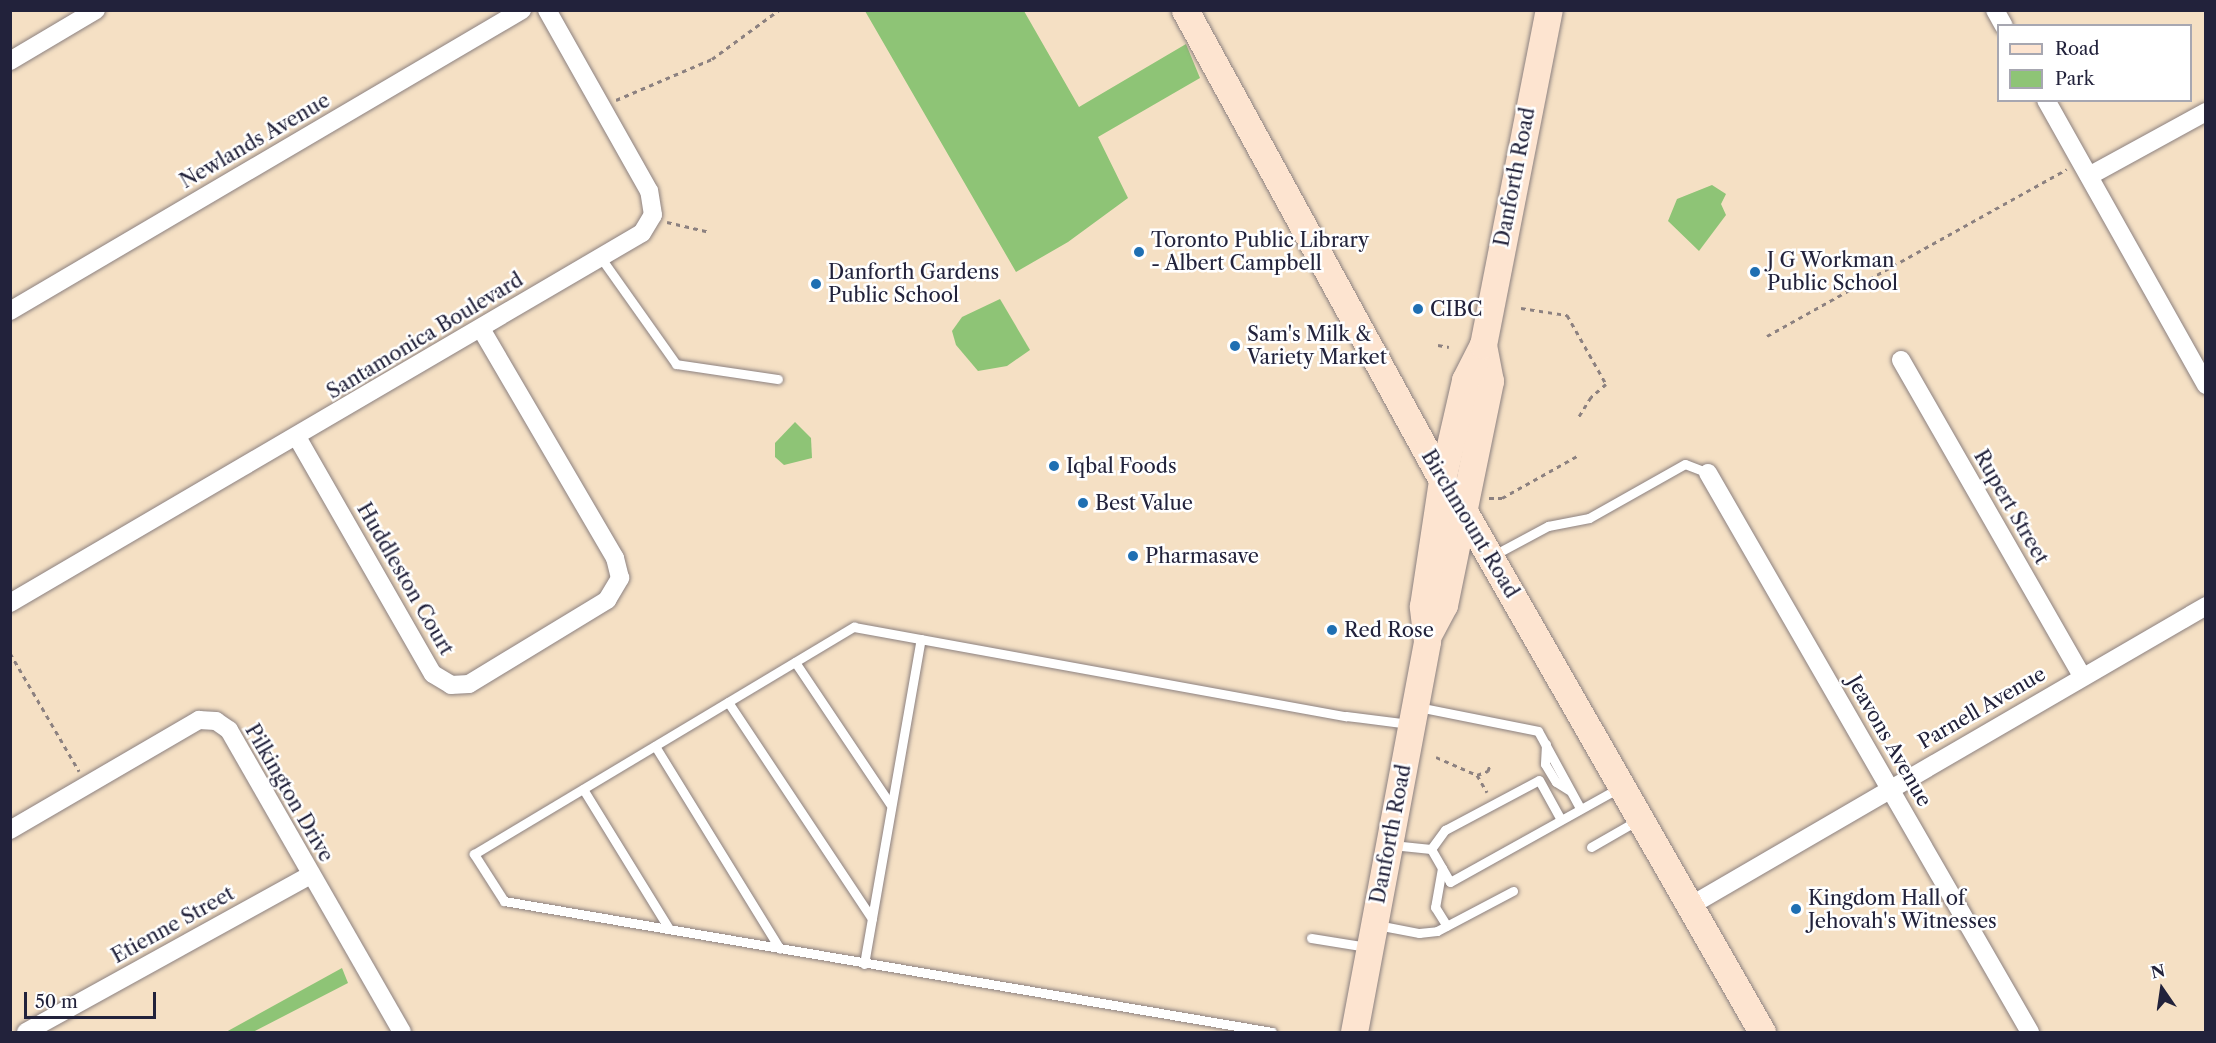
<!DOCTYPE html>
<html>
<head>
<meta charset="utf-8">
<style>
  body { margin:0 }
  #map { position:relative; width:2216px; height:1043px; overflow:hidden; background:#f5e0c4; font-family:"Libre Caslon Text",serif }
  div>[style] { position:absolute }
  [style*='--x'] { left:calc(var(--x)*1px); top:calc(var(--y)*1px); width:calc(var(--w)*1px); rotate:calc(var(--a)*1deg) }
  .green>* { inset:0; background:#8ec476 }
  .path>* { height:3px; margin-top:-1.5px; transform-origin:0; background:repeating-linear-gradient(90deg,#8c8180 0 4.5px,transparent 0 9px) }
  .roads { filter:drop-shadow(0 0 2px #8c8180) drop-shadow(0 0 2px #8c8180) }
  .service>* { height:9px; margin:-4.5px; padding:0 4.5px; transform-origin:4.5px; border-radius:4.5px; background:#fff }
  .minor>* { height:18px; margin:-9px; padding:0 9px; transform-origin:9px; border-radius:9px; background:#fff }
  .secondary>* { height:27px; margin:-13.5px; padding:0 13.5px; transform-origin:13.5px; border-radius:13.5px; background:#fde4d0 }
  .dots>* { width:16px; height:16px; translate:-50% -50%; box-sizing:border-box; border:3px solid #fff; border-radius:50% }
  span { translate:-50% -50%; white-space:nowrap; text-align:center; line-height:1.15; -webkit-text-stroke:5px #fff; paint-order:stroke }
  .street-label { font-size:20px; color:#22223b }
  .poi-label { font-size:20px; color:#22223b }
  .left { translate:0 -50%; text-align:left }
  .frame { position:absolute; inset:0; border:12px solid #22223b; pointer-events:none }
  .legend { position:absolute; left:1997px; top:24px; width:195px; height:78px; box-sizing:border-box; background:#fff; border:2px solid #a7a7b1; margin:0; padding:8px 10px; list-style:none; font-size:18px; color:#22223b }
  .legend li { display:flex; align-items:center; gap:12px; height:30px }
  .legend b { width:30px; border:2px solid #a7a7b1 }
  .north { position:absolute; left:2132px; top:959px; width:60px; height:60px; -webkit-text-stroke:4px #fff; paint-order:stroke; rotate:347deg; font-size:16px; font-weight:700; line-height:24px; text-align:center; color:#22223b }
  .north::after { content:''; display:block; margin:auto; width:21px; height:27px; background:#22223b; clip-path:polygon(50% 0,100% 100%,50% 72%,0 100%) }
  .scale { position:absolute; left:24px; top:992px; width:132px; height:27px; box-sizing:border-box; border:3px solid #22223b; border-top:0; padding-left:8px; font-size:18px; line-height:21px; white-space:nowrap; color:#22223b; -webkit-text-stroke:4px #fff; paint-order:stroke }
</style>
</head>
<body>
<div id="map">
  <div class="green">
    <i style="clip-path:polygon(865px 11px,1024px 11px,1079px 107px,1186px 44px,1200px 78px,1098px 137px,1128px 198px,1068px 242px,1016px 272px)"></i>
    <i style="clip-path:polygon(1712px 185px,1726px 194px,1721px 204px,1726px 215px,1699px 251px,1668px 221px,1677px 199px)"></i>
    <i style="clip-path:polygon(1000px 299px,1030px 350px,1007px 366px,978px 371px,956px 345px,952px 331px,962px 317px)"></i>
    <i style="clip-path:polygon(795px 422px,811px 438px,812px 458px,784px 465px,775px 457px,775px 443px)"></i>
    <i style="clip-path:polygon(342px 968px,348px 983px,253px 1032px,226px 1032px)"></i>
  </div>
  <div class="path">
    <i style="--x:616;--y:100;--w:104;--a:-23.1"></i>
    <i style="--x:712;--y:59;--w:83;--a:-36.2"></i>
    <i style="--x:667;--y:222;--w:44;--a:13.1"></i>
    <i style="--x:1521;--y:308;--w:47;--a:8.7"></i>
    <i style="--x:1567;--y:315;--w:79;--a:60.5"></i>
    <i style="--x:1606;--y:384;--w:20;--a:139"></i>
    <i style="--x:1591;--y:397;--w:25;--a:122"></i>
    <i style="--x:1767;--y:336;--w:343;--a:-29.1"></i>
    <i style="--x:1438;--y:345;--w:11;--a:10"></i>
    <i style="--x:1489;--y:498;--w:13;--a:0"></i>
    <i style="--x:1502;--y:498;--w:86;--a:-29.2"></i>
    <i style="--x:10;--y:653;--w:137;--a:59.7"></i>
    <i style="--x:1436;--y:757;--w:45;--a:23.7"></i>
    <i style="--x:1477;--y:775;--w:20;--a:60"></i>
    <i style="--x:1477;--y:775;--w:12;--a:-20"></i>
    <i style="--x:1488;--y:771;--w:6;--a:-72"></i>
  </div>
  <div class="roads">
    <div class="service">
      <i style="--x:601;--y:258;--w:130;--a:54.7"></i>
      <i style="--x:676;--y:364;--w:103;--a:8.4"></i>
      <i style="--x:1492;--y:556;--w:64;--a:-28.2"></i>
      <i style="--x:1548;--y:526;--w:42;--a:-11"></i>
      <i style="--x:1589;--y:518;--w:110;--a:-29.4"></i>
      <i style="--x:1685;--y:464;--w:25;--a:21"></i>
      <i style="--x:795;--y:662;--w:171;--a:56.2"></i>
      <i style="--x:728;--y:702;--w:260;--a:56.4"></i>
      <i style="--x:1418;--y:707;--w:122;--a:11.3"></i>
      <i style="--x:1538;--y:731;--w:88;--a:61.4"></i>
      <i style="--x:1546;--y:744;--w:20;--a:93"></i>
      <i style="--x:1545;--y:764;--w:21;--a:59"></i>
      <i style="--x:1556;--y:782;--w:15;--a:32"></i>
      <i style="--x:655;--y:746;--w:238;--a:58.4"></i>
      <i style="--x:583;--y:789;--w:164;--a:58.4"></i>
      <i style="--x:1392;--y:845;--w:39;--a:6"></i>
      <i style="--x:1431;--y:849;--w:24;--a:-54"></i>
      <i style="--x:1445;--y:830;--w:106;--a:-28"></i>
      <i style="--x:1539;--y:780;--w:43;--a:61.1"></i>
      <i style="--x:1591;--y:847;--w:54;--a:-29.9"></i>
      <i style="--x:1431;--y:849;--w:38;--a:60"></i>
      <i style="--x:1450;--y:882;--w:193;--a:-29.1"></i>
      <i style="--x:1442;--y:868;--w:40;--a:100"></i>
      <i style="--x:1435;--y:907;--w:22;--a:58"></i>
      <i style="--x:1377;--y:925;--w:43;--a:10.8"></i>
      <i style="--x:1419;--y:933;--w:18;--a:-6"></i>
      <i style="--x:1437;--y:931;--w:86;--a:-27.8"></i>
      <i style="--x:1311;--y:938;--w:57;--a:9.1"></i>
      <i style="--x:864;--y:964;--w:330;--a:-80.1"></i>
      <i style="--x:1272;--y:1032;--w:779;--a:-170.32"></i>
      <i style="--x:504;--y:901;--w:56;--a:-122.6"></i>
      <i style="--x:474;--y:854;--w:443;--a:-30.9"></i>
      <i style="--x:854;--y:627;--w:500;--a:10.3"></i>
      <i style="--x:1346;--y:716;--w:64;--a:7.1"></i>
    </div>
    <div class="minor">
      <i style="--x:1995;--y:10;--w:18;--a:61"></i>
      <i style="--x:10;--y:61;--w:100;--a:-30.7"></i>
      <i style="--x:2046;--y:100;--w:327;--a:60.7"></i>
      <i style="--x:2089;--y:176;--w:133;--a:-28.7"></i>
      <i style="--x:10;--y:311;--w:594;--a:-30.45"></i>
      <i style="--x:1901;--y:360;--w:364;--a:60.2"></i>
      <i style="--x:297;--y:437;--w:273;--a:60.2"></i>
      <i style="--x:433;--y:674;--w:21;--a:31"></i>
      <i style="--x:451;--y:685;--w:18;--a:-3"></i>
      <i style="--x:469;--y:684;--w:162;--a:-31.3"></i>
      <i style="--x:607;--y:600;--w:26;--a:-59"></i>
      <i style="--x:620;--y:578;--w:21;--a:-104"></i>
      <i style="--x:615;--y:558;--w:265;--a:-120.3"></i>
      <i style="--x:1708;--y:473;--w:645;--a:60.06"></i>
      <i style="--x:10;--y:603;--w:732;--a:-30.35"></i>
      <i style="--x:642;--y:233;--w:21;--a:-59"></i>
      <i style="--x:653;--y:215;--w:24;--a:-99"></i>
      <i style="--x:649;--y:191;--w:208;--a:-119.4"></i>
      <i style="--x:10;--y:830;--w:219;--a:-30.2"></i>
      <i style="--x:199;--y:720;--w:17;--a:3"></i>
      <i style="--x:216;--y:721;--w:16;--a:35"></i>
      <i style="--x:229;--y:730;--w:348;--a:60.2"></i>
      <i style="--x:1690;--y:906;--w:597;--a:-30.17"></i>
      <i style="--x:26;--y:1032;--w:325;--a:-28.9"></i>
    </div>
    <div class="secondary">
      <i style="--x:1185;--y:10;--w:536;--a:61.33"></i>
      <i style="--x:1442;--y:480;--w:40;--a:55.1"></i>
      <i style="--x:1465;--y:513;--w:598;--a:60.22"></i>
      <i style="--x:1428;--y:635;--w:34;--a:-62"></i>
      <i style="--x:1444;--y:605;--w:229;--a:-78.4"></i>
      <i style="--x:1490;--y:381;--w:37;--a:-101"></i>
      <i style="--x:1354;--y:1032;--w:398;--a:-79.4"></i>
      <i style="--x:1427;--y:641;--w:35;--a:-97"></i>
      <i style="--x:1423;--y:606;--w:127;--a:-81.4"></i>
      <i style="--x:1442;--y:480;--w:103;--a:-77"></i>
      <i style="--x:1465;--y:380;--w:39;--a:-63"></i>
      <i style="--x:1483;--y:345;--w:341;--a:-78.9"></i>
    </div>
  </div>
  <div class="dots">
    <i style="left:1139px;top:252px;background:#1f6fb2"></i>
    <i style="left:1755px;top:272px;background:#1f6fb2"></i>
    <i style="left:816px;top:284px;background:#1f6fb2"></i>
    <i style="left:1418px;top:309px;background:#1f6fb2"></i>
    <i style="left:1235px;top:346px;background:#1f6fb2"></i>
    <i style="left:1054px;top:466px;background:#1f6fb2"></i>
    <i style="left:1083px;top:503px;background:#1f6fb2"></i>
    <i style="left:1133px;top:556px;background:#1f6fb2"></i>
    <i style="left:1332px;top:630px;background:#1f6fb2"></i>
    <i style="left:1796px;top:909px;background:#1f6fb2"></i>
  </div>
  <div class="street-label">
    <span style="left:255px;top:141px;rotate:-30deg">Newlands Avenue</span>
    <span style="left:1515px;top:177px;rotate:-79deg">Danforth Road</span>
    <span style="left:425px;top:336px;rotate:-31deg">Santamonica Boulevard</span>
    <span style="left:2011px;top:507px;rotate:60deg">Rupert Street</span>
    <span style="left:1470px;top:524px;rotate:59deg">Birchmount Road</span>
    <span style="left:405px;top:579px;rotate:60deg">Huddleston Court</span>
    <span style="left:1982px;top:708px;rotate:-30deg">Parnell Avenue</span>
    <span style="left:1889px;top:741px;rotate:60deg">Jeavons Avenue</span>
    <span style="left:289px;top:793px;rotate:60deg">Pilkington Drive</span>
    <span style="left:1391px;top:834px;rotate:-79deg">Danforth Road</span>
    <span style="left:173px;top:925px;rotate:-29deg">Etienne Street</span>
  </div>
  <div class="poi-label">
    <span class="left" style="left:1151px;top:252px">Toronto Public Library<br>- Albert Campbell</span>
    <span class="left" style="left:1767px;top:272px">J G Workman<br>Public School</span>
    <span class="left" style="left:828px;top:284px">Danforth Gardens<br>Public School</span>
    <span class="left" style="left:1430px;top:309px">CIBC</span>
    <span class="left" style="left:1247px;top:346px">Sam's Milk &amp;<br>Variety Market</span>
    <span class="left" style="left:1066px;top:466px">Iqbal Foods</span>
    <span class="left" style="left:1095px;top:503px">Best Value</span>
    <span class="left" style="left:1145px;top:556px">Pharmasave</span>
    <span class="left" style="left:1344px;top:630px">Red Rose</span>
    <span class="left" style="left:1808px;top:910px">Kingdom Hall of<br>Jehovah's Witnesses</span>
  </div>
  <div class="frame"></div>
  <ul class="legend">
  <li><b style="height:8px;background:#fde4d0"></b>Road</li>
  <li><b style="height:16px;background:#8ec476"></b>Park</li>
  </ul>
  <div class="north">N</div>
  <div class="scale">50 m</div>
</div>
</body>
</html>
